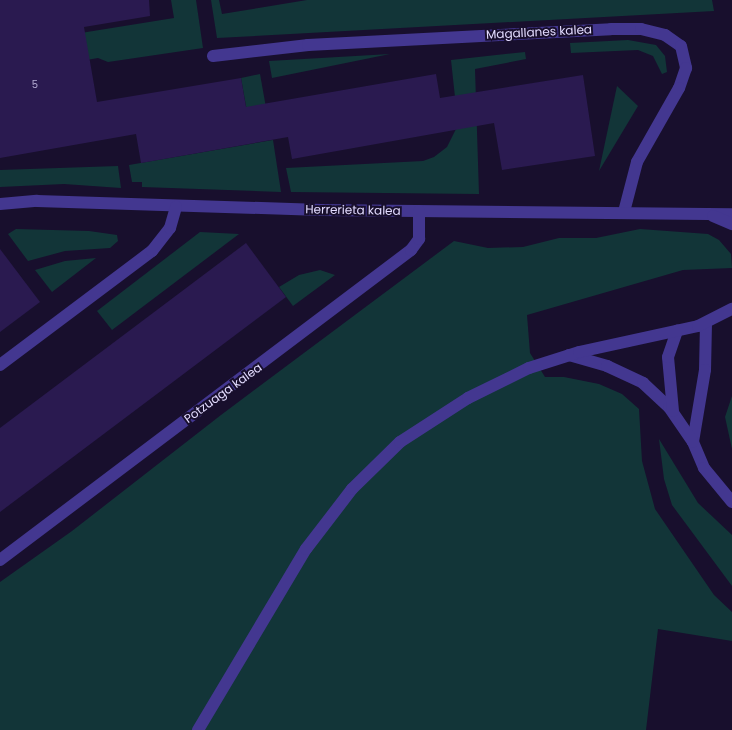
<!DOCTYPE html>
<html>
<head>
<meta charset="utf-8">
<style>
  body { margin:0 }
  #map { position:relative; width:732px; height:730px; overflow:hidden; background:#180f2d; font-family:Poppins,sans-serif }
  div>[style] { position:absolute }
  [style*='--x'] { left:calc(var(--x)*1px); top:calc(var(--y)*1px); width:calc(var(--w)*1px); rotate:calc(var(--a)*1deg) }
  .green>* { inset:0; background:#123538 }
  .building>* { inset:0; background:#2a1a50 }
  .minor>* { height:12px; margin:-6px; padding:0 6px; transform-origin:6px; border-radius:6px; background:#433790 }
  span { translate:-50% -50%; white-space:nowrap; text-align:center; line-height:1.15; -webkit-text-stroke:4px #180f2d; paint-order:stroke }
  .number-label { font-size:10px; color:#b5acd3 }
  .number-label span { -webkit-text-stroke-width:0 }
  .street-label { font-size:12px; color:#e3dcff }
</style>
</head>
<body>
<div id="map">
  <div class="green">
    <i style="clip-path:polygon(171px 0,196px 0,203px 48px,108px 62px,98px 58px,0 75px,0 46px,174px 18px)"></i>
    <i style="clip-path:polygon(211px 0,219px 0,222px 14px,307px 0,712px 0,714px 11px,217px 38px)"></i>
    <i style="clip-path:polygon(628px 40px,656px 45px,665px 56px,667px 72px,662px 74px,653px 56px,638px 50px,571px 53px,570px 43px)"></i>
    <i style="clip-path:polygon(525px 52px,526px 59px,475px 69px,479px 194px,291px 192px,286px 168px,423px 161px,434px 157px,447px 147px,458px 125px,451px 60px)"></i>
    <i style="clip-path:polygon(390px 54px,272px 78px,269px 61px)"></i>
    <i style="clip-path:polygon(260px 74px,270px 130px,251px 134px,241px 78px)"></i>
    <i style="clip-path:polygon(617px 86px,638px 106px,599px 171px)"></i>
    <i style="clip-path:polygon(273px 140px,281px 192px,142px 187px,142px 182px,132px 182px,129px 165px)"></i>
    <i style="clip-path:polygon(118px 166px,121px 188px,64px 184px,0 187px,0 170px)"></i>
    <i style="clip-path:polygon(16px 229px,89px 231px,117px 235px,118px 241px,110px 248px,65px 251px,28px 261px,8px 234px)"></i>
    <i style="clip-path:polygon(640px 229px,708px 234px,719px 240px,731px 254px,732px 268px,683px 270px,527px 315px,530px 353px,545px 377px,564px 377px,599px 384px,622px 394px,639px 409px,642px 461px,655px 509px,714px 595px,732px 612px,732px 641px,658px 629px,646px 730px,0 730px,0 582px,72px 531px,221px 415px,454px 241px,488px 248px,523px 247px,559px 238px,596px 238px)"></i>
    <i style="clip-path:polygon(200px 232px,239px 234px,112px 330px,97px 311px)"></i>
    <i style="clip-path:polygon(96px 258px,52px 292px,35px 270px,65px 261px)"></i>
    <i style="clip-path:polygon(320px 270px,335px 275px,293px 306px,279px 287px,299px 275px)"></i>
    <i style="clip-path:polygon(732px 396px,732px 449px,725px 417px)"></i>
    <i style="clip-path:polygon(659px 439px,698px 503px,732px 535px,732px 586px,672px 505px,664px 479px)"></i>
  </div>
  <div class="building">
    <i style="clip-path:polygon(0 0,149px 0,150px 16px,84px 27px,97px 102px,241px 78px,246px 107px,436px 74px,440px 98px,583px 75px,595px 156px,502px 170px,494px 123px,292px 159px,288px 137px,141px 163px,136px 134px,0 158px)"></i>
    <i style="clip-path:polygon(246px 243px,286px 297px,0 512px,0 428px)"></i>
    <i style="clip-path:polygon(0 249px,40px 302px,0 332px)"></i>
  </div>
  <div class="minor">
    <i style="--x:213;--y:56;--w:96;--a:-6.6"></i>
    <i style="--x:308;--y:45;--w:303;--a:-3"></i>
    <i style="--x:611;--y:29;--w:30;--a:0"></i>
    <i style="--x:641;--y:29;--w:25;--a:14"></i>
    <i style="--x:665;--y:35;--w:19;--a:35"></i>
    <i style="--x:681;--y:46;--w:23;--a:77"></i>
    <i style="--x:686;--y:68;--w:21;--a:109"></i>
    <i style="--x:679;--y:88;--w:85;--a:119.6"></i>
    <i style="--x:637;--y:162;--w:52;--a:104.6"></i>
    <i style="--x:0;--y:204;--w:37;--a:-5"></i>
    <i style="--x:37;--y:201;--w:284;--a:1.8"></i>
    <i style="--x:321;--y:210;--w:411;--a:0.6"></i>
    <i style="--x:713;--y:216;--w:21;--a:23"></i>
    <i style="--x:706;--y:323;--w:47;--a:91.2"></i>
    <i style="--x:705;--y:370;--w:73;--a:99.5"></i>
    <i style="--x:693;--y:442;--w:28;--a:67"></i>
    <i style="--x:704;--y:468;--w:44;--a:50.5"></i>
    <i style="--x:569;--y:355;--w:40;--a:16"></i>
    <i style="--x:607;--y:366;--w:40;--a:25"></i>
    <i style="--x:643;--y:383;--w:35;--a:43"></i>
    <i style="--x:669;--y:407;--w:42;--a:55.6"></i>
    <i style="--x:0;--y:365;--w:190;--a:-36.9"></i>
    <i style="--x:152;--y:251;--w:29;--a:-52"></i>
    <i style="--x:170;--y:228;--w:22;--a:-74"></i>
    <i style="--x:673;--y:411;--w:54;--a:-95.3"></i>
    <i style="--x:668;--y:357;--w:28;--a:-71"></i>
    <i style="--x:0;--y:560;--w:515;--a:-37.03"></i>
    <i style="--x:411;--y:250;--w:14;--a:-54"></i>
    <i style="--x:419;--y:239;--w:28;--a:-90"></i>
    <i style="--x:198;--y:730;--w:211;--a:-59.2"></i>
    <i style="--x:306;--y:549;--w:76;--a:-52.5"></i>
    <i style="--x:352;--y:489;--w:67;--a:-44.4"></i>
    <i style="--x:400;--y:442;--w:81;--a:-32.9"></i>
    <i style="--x:468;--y:398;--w:68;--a:-26.2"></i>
    <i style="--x:529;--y:368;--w:52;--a:-17.7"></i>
    <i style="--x:579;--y:352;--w:122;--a:-12.3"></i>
    <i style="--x:698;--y:326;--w:38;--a:-27"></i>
  </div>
  <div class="number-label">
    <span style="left:35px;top:85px">5</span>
  </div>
  <div class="street-label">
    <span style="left:539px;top:32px;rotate:-3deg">Magallanes kalea</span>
    <span style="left:353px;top:210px;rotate:1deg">Herrerieta kalea</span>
    <span style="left:223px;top:393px;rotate:-36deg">Potzuaga kalea</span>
  </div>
</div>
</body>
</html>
